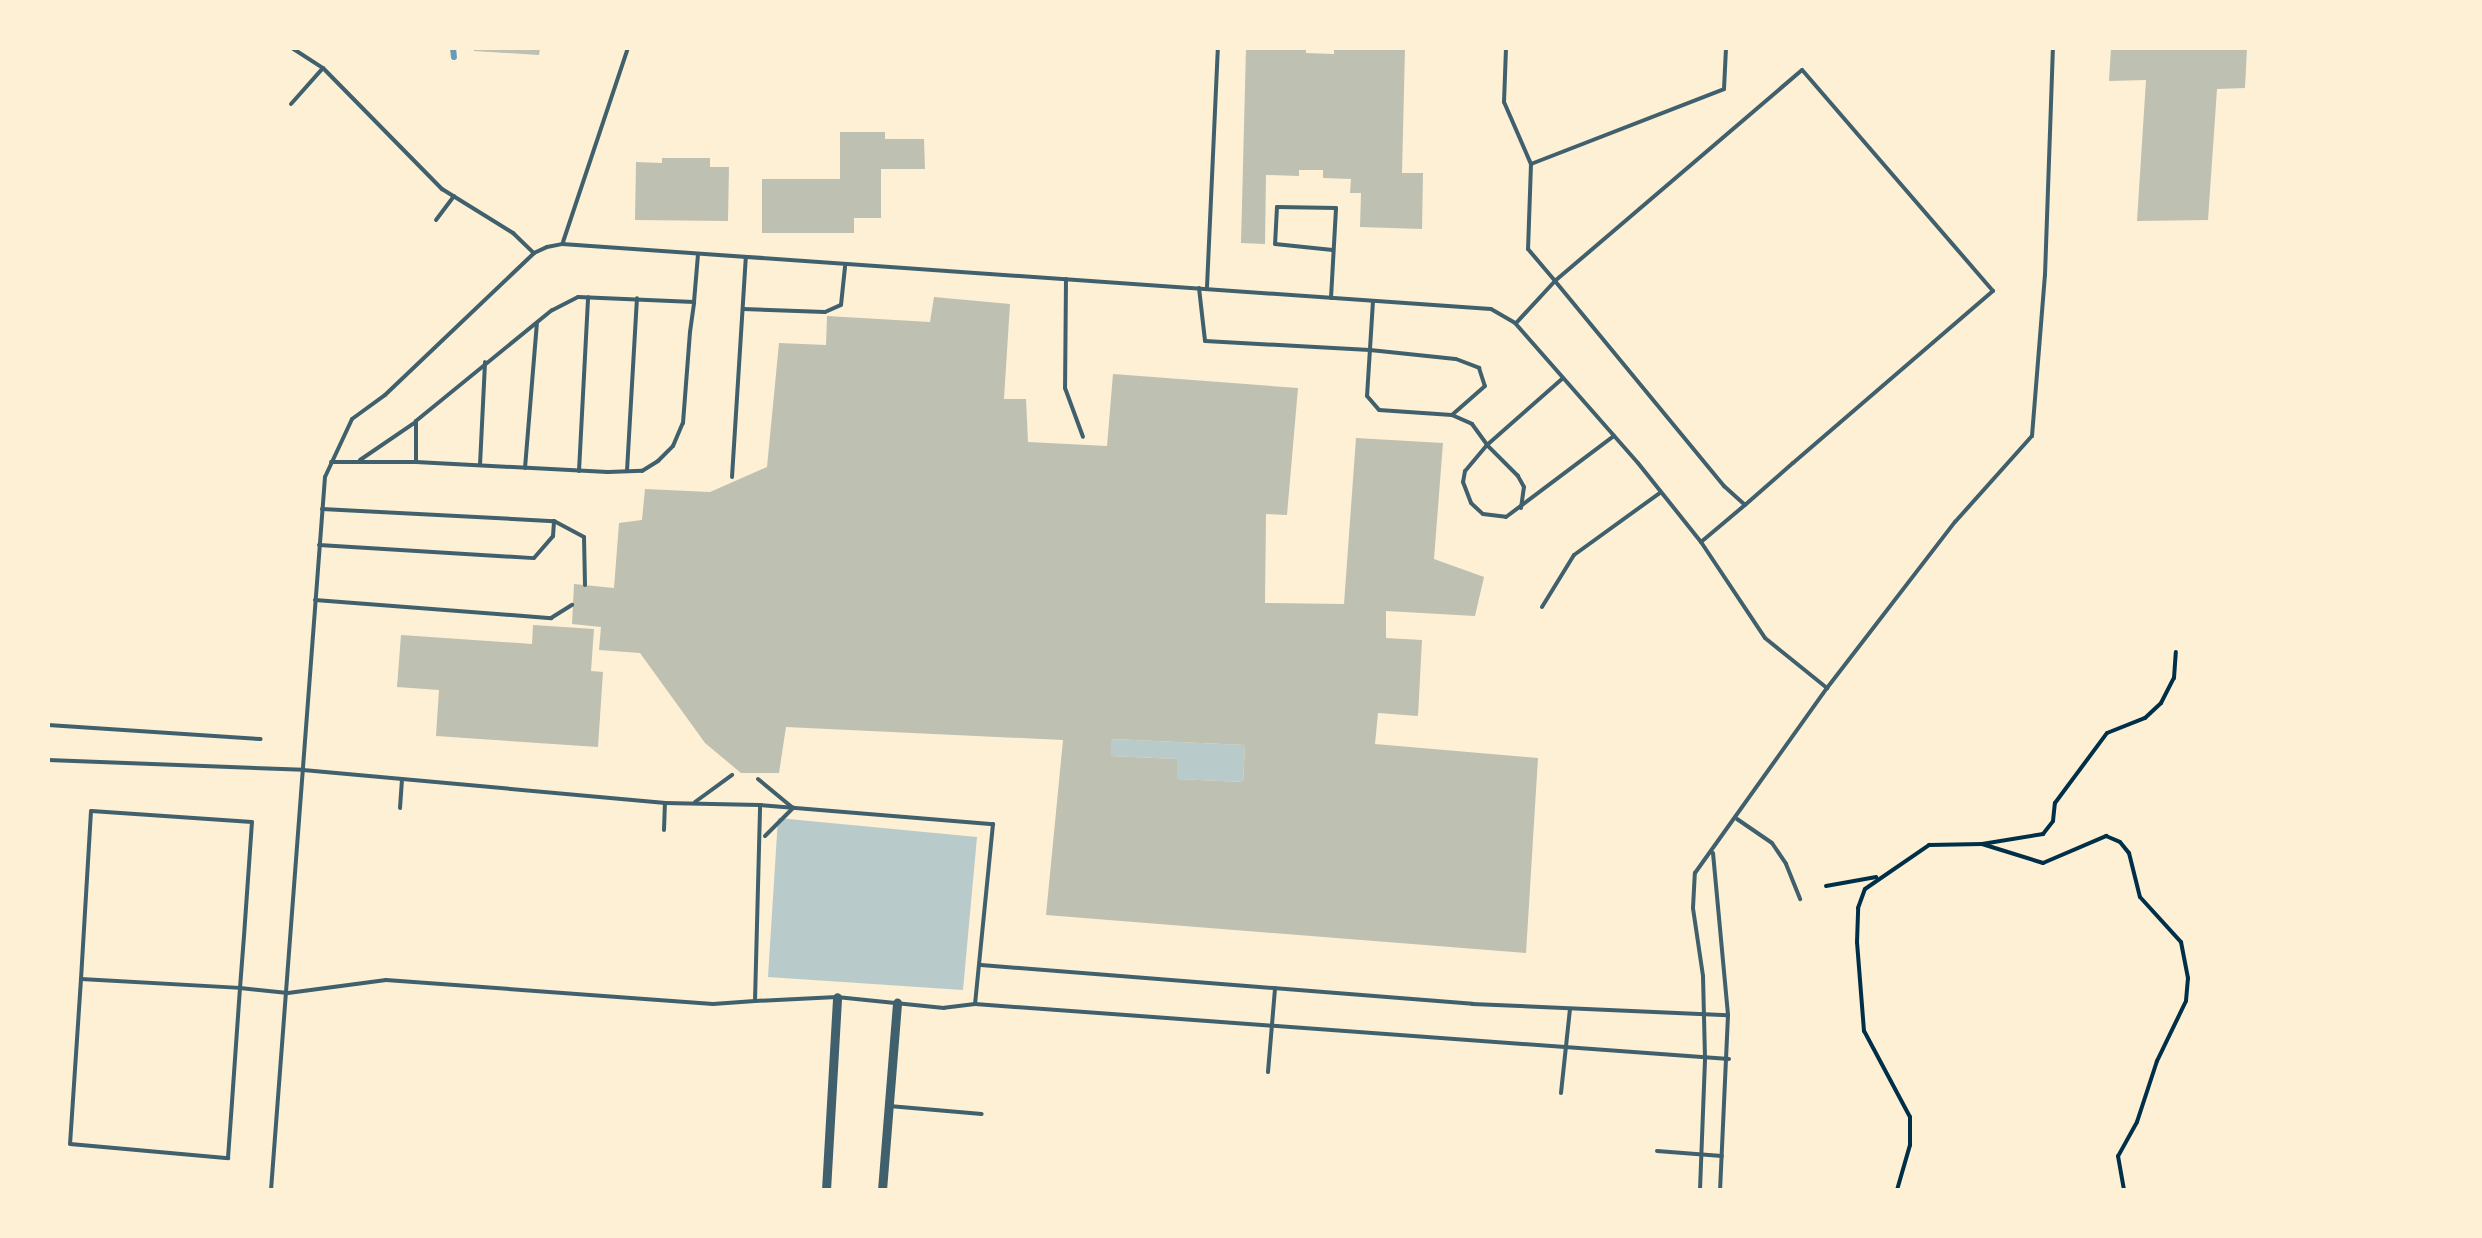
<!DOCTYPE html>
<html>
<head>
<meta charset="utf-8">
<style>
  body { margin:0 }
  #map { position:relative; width:2482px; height:1238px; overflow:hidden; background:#fdf0d5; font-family:Spectral,serif }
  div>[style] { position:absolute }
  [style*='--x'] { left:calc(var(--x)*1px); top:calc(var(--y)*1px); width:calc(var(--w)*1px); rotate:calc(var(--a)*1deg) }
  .green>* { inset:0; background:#b9caca }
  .stream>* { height:6px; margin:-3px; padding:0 3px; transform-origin:3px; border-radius:3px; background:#669bbc }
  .building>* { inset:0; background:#bec0b2 }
  .path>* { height:4px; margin:-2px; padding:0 2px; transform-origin:2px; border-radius:2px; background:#003049 }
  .service>* { height:4px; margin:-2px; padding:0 2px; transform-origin:2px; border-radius:2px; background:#3f606c }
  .minor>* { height:9px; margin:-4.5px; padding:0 4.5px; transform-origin:4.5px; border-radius:4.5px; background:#3f606c }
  span { translate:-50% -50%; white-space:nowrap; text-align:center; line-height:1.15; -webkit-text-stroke:9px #fdf0d5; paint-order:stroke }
  .frame { position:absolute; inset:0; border:50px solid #fdf0d5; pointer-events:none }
</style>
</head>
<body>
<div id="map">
  <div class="green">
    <i style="clip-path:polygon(1111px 739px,1245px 745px,1243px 782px,1177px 779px,1177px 759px,1111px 756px)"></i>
    <i style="clip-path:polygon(778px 818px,977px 837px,963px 990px,768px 977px)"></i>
  </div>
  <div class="stream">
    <i style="--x:453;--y:48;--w:9;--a:84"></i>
  </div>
  <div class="building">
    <i style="clip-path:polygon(474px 48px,540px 48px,539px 55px,474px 51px)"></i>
    <i style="clip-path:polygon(1246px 48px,1306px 48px,1306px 53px,1334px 54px,1334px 48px,1405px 48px,1402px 173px,1423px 173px,1422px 229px,1360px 227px,1361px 193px,1350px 193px,1351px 179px,1323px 178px,1323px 170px,1299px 170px,1299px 176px,1266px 175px,1265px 244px,1241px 243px)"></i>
    <i style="clip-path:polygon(2111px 48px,2247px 48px,2245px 88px,2217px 89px,2208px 220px,2137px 221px,2146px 80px,2109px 81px)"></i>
    <i style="clip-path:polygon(840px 132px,885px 132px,885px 139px,924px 139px,925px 169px,881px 169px,881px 218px,854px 218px,854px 233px,762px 233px,762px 179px,840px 179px)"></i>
    <i style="clip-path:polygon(662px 158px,710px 158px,710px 167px,729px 167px,728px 221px,635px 220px,636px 162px,662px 163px)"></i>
    <i style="clip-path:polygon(evenodd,934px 297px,1010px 304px,1004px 399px,1026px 399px,1028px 442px,1107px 446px,1113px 374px,1298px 388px,1287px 515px,1266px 514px,1265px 603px,1344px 604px,1356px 438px,1443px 443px,1434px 559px,1484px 577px,1475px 616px,1386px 611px,1386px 638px,1422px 640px,1418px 716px,1378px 713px,1375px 744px,1538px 758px,1526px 953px,1046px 915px,1063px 740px,786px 727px,779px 773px,741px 773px,705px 743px,640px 653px,599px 650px,601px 627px,572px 624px,574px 584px,614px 588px,619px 523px,642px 520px,645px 489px,710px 492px,767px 467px,779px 343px,826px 345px,827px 316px,930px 322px,934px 297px,1111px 739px,1245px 745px,1243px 782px,1177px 779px,1177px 759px,1111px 756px,1111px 739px)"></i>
    <i style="clip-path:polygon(533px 625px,594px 629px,591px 671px,603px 672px,598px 747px,436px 736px,439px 690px,397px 687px,401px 635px,532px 644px)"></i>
  </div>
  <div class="path">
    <i style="--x:1982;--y:844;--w:62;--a:-9.3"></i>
    <i style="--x:2043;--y:834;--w:16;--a:-52"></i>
    <i style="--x:2053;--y:821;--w:18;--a:-84"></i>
    <i style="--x:2055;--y:803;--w:87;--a:-53.4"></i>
    <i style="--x:2107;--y:733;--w:41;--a:-21.5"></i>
    <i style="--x:2145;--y:718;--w:22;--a:-43"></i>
    <i style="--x:2161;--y:703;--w:28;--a:-63"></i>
    <i style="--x:2174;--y:678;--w:26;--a:-86"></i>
    <i style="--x:1826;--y:886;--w:51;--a:-10.2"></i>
    <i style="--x:1897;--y:1190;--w:47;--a:-73.9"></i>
    <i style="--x:1910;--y:1145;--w:28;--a:-90"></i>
    <i style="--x:1910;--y:1117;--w:98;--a:-118.1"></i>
    <i style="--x:1864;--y:1031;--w:89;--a:-94.5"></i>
    <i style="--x:1857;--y:942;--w:34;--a:-88"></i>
    <i style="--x:1858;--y:908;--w:20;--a:-70"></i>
    <i style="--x:1865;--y:889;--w:78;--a:-34.5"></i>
    <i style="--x:1929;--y:845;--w:53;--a:-1.1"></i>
    <i style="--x:1982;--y:844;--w:64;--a:17.3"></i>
    <i style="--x:2043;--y:863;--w:69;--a:-23.2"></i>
    <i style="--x:2106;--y:836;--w:15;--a:23"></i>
    <i style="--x:2120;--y:842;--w:14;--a:51"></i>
    <i style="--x:2129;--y:853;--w:45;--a:76"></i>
    <i style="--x:2140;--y:897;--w:61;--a:47.7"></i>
    <i style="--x:2181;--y:942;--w:37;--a:79"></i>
    <i style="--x:2188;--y:978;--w:23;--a:95"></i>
    <i style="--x:2186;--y:1001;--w:67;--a:115.8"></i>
    <i style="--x:2157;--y:1061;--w:64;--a:108.2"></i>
    <i style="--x:2137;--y:1122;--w:39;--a:119"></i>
    <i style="--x:2118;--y:1156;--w:35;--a:80"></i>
  </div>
  <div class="service">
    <i style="--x:292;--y:48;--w:37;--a:33"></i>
    <i style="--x:323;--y:68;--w:170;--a:45.5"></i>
    <i style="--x:442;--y:189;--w:84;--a:31.8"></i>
    <i style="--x:513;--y:233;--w:29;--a:44"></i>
    <i style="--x:1506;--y:48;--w:54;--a:92.1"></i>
    <i style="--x:1504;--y:102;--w:68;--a:66.5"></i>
    <i style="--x:1531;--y:164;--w:85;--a:92"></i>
    <i style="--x:1528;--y:249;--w:42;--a:49.8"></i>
    <i style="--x:1555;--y:281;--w:56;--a:132.8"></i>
    <i style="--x:291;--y:104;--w:48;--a:-48.4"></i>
    <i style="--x:1531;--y:164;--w:207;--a:-21.2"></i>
    <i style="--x:1724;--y:89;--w:41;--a:-87.2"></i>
    <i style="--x:436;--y:220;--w:30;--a:-53"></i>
    <i style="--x:563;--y:242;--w:205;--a:-71.5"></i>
    <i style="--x:1066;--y:279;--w:109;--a:90.5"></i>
    <i style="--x:1065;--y:388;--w:52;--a:69.8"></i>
    <i style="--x:1207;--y:287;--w:239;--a:-87.4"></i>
    <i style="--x:1199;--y:288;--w:53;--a:83.5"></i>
    <i style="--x:1205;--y:341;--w:165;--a:3.1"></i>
    <i style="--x:1370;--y:350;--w:86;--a:6"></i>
    <i style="--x:1456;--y:359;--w:25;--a:21"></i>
    <i style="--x:1479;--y:368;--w:19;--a:72"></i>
    <i style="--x:1485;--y:386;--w:44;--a:138.7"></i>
    <i style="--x:1331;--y:298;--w:90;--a:-86.8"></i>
    <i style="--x:1336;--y:208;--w:59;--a:-179"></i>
    <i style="--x:1277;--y:207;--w:37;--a:93"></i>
    <i style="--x:1275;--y:244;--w:58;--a:5.9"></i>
    <i style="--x:1373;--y:301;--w:95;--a:93.6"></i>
    <i style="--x:1367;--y:396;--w:18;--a:49"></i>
    <i style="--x:1379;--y:410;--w:73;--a:3.9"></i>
    <i style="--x:1452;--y:415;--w:22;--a:24"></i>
    <i style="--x:1472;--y:424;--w:26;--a:54"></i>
    <i style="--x:1487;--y:445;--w:34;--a:130"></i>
    <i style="--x:1465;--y:471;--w:11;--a:100"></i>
    <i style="--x:1463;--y:482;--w:22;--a:69"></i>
    <i style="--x:1471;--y:503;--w:16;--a:43"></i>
    <i style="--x:1483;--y:514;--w:23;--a:7"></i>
    <i style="--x:1506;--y:517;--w:135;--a:-36.9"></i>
    <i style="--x:694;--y:302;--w:116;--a:-177.5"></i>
    <i style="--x:578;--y:297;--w:29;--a:153"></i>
    <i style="--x:552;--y:310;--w:176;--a:140.8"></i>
    <i style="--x:416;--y:421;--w:41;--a:90"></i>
    <i style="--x:416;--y:462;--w:192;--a:3"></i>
    <i style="--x:608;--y:472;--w:34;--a:-2"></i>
    <i style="--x:642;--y:471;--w:19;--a:-32"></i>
    <i style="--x:658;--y:461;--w:21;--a:-45"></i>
    <i style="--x:673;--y:446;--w:25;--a:-67"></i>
    <i style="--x:683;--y:423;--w:91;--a:-85.6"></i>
    <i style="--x:690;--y:332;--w:30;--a:-82"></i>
    <i style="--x:694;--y:302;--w:48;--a:-85.2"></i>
    <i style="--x:743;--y:309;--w:82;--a:2.1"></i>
    <i style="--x:825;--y:312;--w:17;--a:-24"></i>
    <i style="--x:841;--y:305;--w:39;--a:-84"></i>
    <i style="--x:360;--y:460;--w:65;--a:-34.4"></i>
    <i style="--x:331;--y:462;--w:85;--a:0"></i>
    <i style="--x:480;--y:465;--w:103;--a:-87.2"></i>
    <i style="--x:525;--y:468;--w:145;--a:-85.3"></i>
    <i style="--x:579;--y:471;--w:174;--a:-87"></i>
    <i style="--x:627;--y:471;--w:173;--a:-86.7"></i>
    <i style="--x:732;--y:477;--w:220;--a:-86.4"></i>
    <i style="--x:1521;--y:508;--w:21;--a:-82"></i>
    <i style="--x:1524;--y:487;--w:13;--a:-119"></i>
    <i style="--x:1518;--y:476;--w:44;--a:-135"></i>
    <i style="--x:1487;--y:445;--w:101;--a:-41.4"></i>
    <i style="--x:322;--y:509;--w:232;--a:3"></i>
    <i style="--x:554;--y:521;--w:34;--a:28"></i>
    <i style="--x:584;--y:537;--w:48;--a:88.8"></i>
    <i style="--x:1701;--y:542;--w:57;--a:-40.1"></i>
    <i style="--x:1745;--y:505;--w:64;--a:-41.2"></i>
    <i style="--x:1793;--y:463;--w:264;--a:-40.7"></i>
    <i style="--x:1993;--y:291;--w:292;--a:-130.8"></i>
    <i style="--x:1802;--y:70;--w:325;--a:139.5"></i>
    <i style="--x:1555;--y:281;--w:266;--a:50.5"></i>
    <i style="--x:1724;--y:486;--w:28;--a:42"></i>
    <i style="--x:319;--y:545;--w:215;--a:3.5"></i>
    <i style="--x:534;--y:558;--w:29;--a:-49"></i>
    <i style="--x:553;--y:536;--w:15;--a:-86"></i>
    <i style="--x:315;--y:600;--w:237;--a:4.4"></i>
    <i style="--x:551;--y:618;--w:25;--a:-32"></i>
    <i style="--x:1542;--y:607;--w:61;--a:-58.4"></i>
    <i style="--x:1574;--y:555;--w:107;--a:-35.9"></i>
    <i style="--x:48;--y:725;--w:213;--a:3.8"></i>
    <i style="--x:48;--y:760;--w:255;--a:2.2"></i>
    <i style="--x:303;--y:770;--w:364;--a:5.2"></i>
    <i style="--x:665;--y:803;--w:95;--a:1.2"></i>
    <i style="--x:760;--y:805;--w:234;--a:4.7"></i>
    <i style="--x:993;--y:824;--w:181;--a:95.7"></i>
    <i style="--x:975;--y:1004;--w:31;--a:173"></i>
    <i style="--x:944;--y:1008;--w:108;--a:-174.1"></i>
    <i style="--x:837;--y:997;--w:82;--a:177.2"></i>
    <i style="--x:755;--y:1001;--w:196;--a:-88.5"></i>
    <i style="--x:758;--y:779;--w:45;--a:39.6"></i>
    <i style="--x:695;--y:802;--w:46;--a:-36.1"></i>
    <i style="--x:400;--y:808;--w:29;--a:-86"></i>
    <i style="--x:1737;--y:819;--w:42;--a:34.4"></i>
    <i style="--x:1772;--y:843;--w:25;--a:56"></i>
    <i style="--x:1786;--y:864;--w:38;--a:68"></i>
    <i style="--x:664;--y:830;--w:27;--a:-88"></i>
    <i style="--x:765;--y:836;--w:40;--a:-45"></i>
    <i style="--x:1713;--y:853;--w:163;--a:84.7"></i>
    <i style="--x:1728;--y:1015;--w:175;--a:92.6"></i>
    <i style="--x:981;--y:965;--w:493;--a:4.5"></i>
    <i style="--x:1472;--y:1004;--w:256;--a:2.5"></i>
    <i style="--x:81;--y:979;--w:165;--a:93.8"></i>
    <i style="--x:70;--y:1144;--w:159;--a:5.1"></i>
    <i style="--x:228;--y:1158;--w:56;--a:-85.9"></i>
    <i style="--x:232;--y:1102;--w:114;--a:-86"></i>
    <i style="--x:240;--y:988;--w:52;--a:-85.6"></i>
    <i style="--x:244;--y:936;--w:114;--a:-86"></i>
    <i style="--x:252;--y:822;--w:161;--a:-176.1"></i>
    <i style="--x:91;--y:811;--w:168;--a:93.4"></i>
    <i style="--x:81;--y:979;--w:159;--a:3.2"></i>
    <i style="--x:240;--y:988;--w:48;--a:5.9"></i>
    <i style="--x:288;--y:993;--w:99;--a:-7.6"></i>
    <i style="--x:386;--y:980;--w:328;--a:4.2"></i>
    <i style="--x:713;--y:1004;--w:42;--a:-4.1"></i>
    <i style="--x:975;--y:1004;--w:756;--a:4.17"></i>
    <i style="--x:1268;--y:1072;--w:84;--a:-85.2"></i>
    <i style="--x:1561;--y:1093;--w:84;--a:-83.9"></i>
    <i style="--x:889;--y:1106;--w:93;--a:4.9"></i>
    <i style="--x:1657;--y:1151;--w:65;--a:4.4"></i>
    <i style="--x:271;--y:1190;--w:715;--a:-85.67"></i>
    <i style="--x:325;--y:477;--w:64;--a:-65"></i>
    <i style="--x:352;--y:419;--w:41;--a:-36"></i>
    <i style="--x:385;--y:395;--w:206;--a:-43.6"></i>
    <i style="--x:534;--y:253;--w:14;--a:-25"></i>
    <i style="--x:547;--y:247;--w:15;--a:-11"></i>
    <i style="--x:562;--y:244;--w:931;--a:4"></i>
    <i style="--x:1491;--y:309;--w:28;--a:30"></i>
    <i style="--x:1515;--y:323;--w:186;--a:48.7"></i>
    <i style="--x:1638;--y:463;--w:101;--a:51.4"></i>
    <i style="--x:1701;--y:542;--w:115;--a:56.3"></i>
    <i style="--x:1765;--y:638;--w:80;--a:38.9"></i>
    <i style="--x:1700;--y:1190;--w:132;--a:-87.8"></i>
    <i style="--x:1705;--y:1058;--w:82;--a:-91.4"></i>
    <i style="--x:1703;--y:976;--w:69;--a:-98.4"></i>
    <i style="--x:1693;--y:908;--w:35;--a:-87"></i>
    <i style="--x:1695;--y:873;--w:227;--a:-54.5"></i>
    <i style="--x:1827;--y:688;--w:210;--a:-52.4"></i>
    <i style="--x:1955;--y:522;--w:115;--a:-48.2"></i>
    <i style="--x:2032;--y:436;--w:162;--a:-85.4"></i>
    <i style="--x:2045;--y:275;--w:227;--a:-88"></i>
  </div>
  <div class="minor">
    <i style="--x:826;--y:1190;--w:193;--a:-86.7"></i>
    <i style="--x:882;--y:1190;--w:188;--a:-85.4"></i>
  </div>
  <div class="frame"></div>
</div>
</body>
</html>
